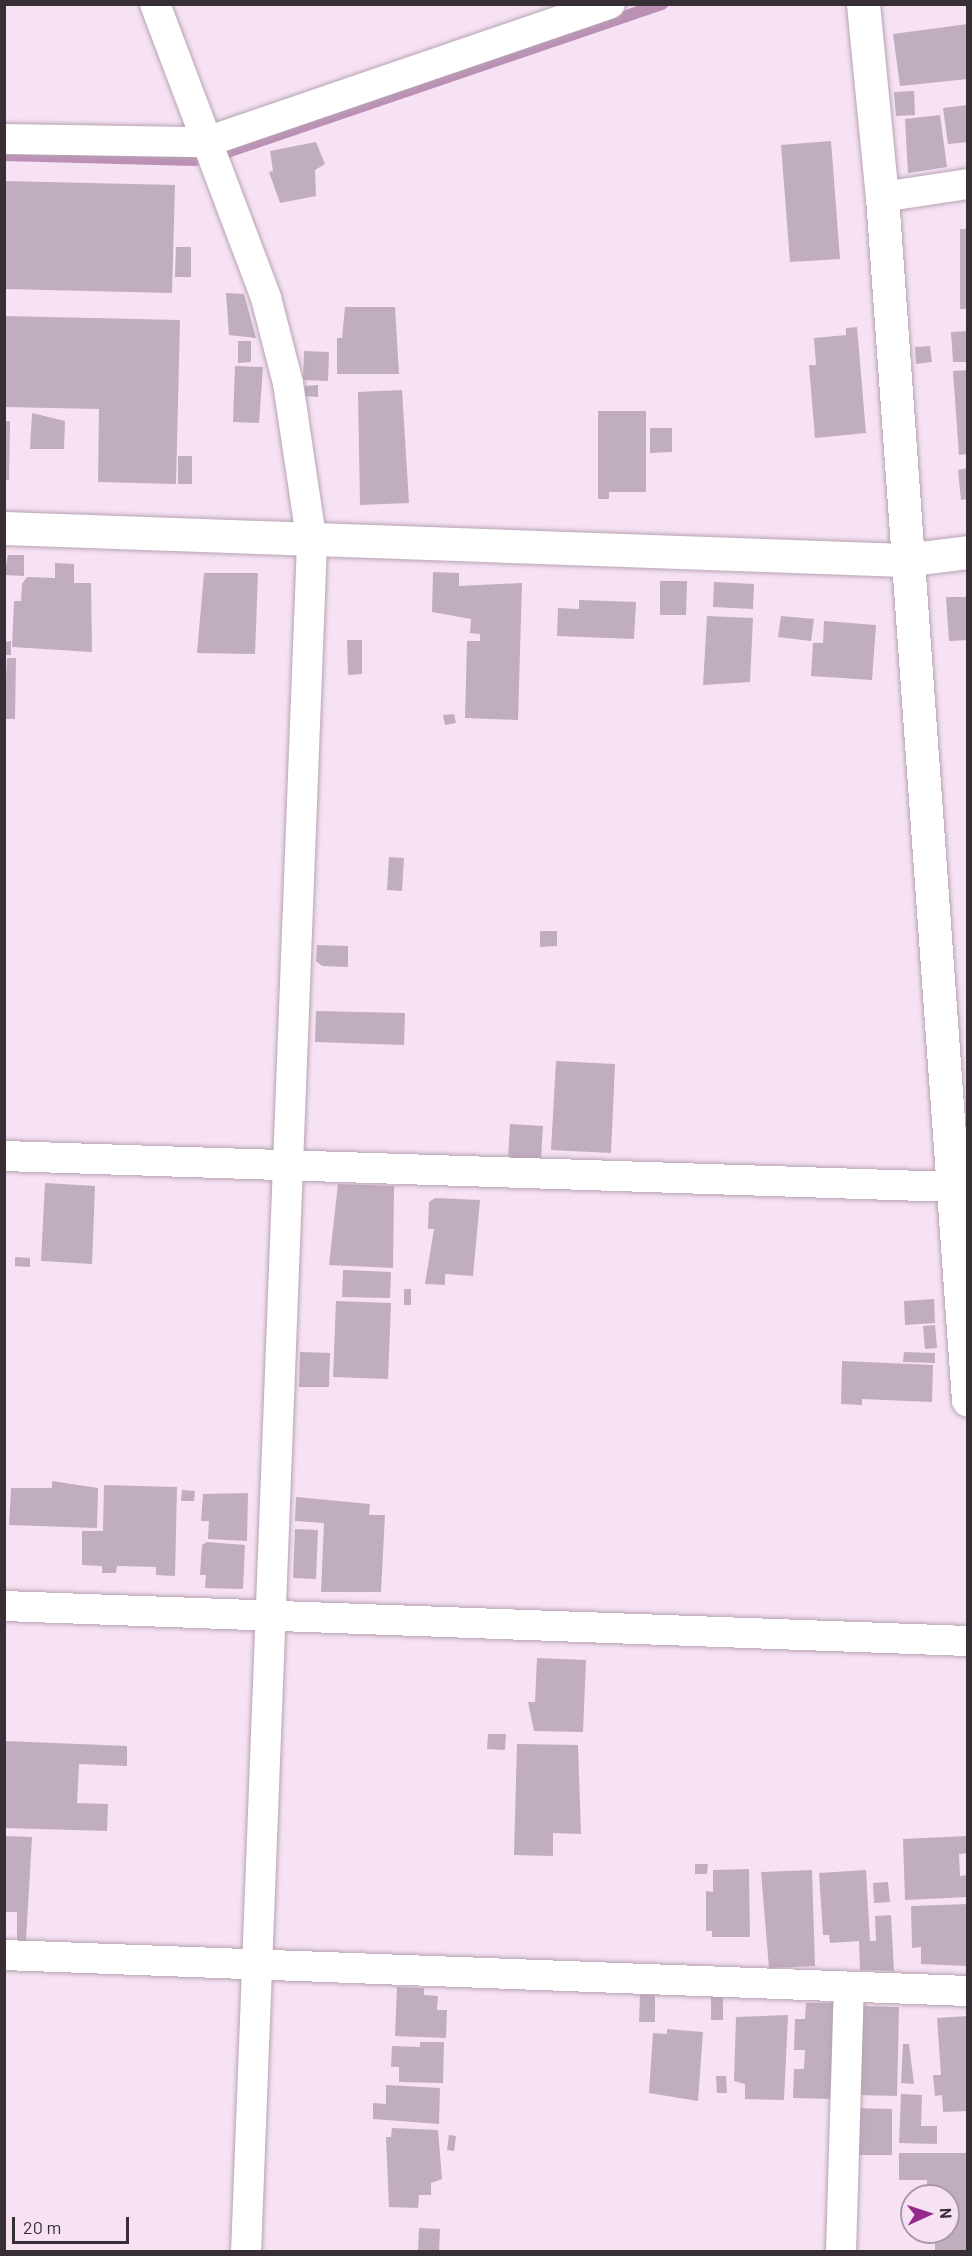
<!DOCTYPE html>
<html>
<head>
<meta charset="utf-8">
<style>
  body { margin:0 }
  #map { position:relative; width:972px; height:2256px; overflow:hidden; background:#f6e2f3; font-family:Barlow,sans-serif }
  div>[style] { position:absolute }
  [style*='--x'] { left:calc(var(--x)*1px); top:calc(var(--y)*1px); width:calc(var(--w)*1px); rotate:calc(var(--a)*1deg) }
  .stream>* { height:12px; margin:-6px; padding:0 6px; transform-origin:6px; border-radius:6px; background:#bc90b5 }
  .building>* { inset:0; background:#c0adbd }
  .roads { filter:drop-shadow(0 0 2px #b6a3b3) drop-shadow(0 0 2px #b6a3b3) }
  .street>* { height:30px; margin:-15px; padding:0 15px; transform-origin:15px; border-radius:15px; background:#fff }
  .secondary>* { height:33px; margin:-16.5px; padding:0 16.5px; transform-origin:16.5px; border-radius:16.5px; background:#fff }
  span { translate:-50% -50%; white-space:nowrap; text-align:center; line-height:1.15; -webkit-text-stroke:5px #f6e2f3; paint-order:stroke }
  .frame { position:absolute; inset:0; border:6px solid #372f35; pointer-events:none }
  .north { position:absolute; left:900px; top:2184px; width:60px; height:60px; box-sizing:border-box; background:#f6e2f3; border:2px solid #aa9aa7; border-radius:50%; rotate:87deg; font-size:16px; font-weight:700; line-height:24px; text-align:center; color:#372f35 }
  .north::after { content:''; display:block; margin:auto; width:21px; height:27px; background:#952a8d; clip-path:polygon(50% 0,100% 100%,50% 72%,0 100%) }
  .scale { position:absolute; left:12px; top:2217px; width:117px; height:27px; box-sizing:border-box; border:3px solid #372f35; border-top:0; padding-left:8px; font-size:18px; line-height:21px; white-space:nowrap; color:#372f35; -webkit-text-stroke:4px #f6e2f3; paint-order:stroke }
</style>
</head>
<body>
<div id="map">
  <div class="stream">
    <i style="--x:224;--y:153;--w:463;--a:-18.8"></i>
    <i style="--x:4;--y:155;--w:191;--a:1.5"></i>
  </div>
  <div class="building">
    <i style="clip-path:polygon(968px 24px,968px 79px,900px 86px,893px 34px)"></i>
    <i style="clip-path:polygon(914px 91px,915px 115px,896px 116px,894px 92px)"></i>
    <i style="clip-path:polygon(968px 105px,968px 142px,948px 144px,943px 108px)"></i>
    <i style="clip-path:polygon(940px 115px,947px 167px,908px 173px,905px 119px)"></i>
    <i style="clip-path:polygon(831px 141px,840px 259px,790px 262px,781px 145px)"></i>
    <i style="clip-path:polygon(316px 142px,325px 164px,315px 170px,316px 196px,280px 203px,269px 172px,273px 171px,270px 151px)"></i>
    <i style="clip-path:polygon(4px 181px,175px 185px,172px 293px,4px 289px)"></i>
    <i style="clip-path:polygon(960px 229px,968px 229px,968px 309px,960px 309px)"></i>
    <i style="clip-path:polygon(176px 247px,191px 247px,191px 277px,175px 277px)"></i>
    <i style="clip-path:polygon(226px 293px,244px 294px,256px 338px,229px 335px)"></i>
    <i style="clip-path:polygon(345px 307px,395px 307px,399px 374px,337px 374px,337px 338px,342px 338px)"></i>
    <i style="clip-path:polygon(4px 316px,180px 320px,176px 484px,98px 482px,99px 409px,4px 407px)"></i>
    <i style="clip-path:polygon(857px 327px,866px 433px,815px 438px,809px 365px,816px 365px,814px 338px,846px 335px,846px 328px)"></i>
    <i style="clip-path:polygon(968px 331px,968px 362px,953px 362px,951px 332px)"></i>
    <i style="clip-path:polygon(238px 341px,251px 341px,251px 362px,238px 363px)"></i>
    <i style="clip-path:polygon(930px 346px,932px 362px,916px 364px,915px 347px)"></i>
    <i style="clip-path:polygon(304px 351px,329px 352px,328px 381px,303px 380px)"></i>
    <i style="clip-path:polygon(235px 366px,263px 367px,259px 423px,233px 422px)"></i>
    <i style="clip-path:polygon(968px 370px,968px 454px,959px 455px,953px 371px)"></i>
    <i style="clip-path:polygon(318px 385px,318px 397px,305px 396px,305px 386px)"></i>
    <i style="clip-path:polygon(402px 390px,409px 503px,360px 505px,358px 392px)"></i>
    <i style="clip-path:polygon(598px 411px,646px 411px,646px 492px,609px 492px,609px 499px,598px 499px)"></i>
    <i style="clip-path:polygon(32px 413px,65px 421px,64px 449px,30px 449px)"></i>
    <i style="clip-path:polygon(4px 421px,10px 421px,9px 480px,4px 480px)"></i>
    <i style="clip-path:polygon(650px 428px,672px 428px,672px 452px,650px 453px)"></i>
    <i style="clip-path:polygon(178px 456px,192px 456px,192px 484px,178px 484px)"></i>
    <i style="clip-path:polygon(968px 468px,968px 499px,961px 500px,958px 470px)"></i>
    <i style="clip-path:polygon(8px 555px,24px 555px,24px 576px,4px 575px)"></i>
    <i style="clip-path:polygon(55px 563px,74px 564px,74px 583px,91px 583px,92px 652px,12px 647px,14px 601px,21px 601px,22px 584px,27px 577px,55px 578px)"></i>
    <i style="clip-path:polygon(433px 572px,459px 573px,459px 586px,522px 583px,518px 720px,465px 718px,467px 641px,480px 641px,480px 634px,470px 633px,471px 619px,432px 612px)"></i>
    <i style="clip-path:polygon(204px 573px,258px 573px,255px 654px,197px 653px)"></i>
    <i style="clip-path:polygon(660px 581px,687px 581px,686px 615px,660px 615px)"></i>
    <i style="clip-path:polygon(714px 582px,754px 584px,753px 609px,713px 607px)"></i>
    <i style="clip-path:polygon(946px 597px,968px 597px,968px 640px,949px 641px)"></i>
    <i style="clip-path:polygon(579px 600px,636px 602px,634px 639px,557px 636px,558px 608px,579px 609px)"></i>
    <i style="clip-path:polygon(707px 616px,753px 618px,750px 682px,703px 685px)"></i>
    <i style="clip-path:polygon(781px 616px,814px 619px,811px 641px,778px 637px)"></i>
    <i style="clip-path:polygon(824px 621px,876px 625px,872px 680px,811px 676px,813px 643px,823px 643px)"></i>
    <i style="clip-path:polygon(347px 640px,362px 640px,362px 674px,348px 675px)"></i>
    <i style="clip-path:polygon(11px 641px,11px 655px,4px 655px,4px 642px)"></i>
    <i style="clip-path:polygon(7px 658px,16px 658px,15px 719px,4px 719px)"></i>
    <i style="clip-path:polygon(454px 714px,456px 723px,445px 725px,443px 715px)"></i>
    <i style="clip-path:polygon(389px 857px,404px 858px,402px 891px,387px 890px)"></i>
    <i style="clip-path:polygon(540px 931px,557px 931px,557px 946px,540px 947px)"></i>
    <i style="clip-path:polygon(317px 945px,348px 946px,348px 967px,322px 966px,316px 961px)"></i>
    <i style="clip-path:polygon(316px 1011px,405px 1013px,404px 1045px,315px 1042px)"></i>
    <i style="clip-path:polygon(556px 1061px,615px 1064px,611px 1153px,551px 1150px)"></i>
    <i style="clip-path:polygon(510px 1124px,543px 1126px,541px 1159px,508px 1158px)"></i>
    <i style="clip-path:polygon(45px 1183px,95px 1186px,92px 1264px,41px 1261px)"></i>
    <i style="clip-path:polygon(338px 1184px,394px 1186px,393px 1268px,329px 1265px)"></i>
    <i style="clip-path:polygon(435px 1198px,480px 1200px,473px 1276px,445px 1274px,445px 1285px,425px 1284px,434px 1229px,428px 1229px,429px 1202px)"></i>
    <i style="clip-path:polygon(15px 1257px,30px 1258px,30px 1267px,15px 1266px)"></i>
    <i style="clip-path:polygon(343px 1270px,391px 1272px,390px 1298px,342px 1297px)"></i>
    <i style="clip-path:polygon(404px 1289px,411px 1289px,411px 1305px,404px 1305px)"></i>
    <i style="clip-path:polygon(934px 1299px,935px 1323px,905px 1325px,904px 1301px)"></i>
    <i style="clip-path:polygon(336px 1301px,391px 1303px,388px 1379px,333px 1377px)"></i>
    <i style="clip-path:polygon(935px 1325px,937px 1348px,925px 1349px,923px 1326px)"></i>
    <i style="clip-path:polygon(300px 1352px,330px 1353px,329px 1387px,299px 1387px)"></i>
    <i style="clip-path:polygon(904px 1352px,935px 1353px,935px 1363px,903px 1362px)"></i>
    <i style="clip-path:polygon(842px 1361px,933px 1365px,932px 1402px,862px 1399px,862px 1405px,841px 1404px)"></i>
    <i style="clip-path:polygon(52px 1481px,98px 1488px,97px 1528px,9px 1525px,11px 1488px,52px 1488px)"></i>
    <i style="clip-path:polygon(104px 1485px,177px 1487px,175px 1576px,156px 1575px,156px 1567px,117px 1566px,116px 1573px,102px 1573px,102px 1566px,82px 1565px,82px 1531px,103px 1531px)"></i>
    <i style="clip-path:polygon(182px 1490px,195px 1491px,194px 1501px,181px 1501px)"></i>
    <i style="clip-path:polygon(248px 1493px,247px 1541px,208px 1539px,209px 1521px,201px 1521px,203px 1494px)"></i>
    <i style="clip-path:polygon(296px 1497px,370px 1504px,369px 1515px,385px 1515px,381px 1592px,321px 1592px,324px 1523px,295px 1521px)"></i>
    <i style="clip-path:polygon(295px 1529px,318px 1530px,316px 1579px,293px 1578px)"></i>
    <i style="clip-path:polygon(207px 1542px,245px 1545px,243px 1589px,205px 1588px,206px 1575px,200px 1575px,202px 1545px)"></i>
    <i style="clip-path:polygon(537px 1658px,586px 1660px,583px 1732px,534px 1731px,528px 1702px,535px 1702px)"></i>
    <i style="clip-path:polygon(488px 1734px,506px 1734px,505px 1750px,487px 1749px)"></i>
    <i style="clip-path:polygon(5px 1741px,127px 1746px,127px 1766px,79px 1764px,77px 1803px,108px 1804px,107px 1831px,5px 1828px)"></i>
    <i style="clip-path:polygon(517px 1744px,578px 1745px,581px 1834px,553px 1833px,553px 1856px,514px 1855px)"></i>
    <i style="clip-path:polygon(4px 1836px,32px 1837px,26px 1941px,17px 1941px,17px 1912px,4px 1912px)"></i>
    <i style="clip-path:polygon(968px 1836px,968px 1853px,959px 1854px,960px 1876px,968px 1875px,968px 1897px,905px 1900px,903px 1839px)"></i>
    <i style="clip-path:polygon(695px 1864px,708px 1864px,707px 1874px,695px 1874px)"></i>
    <i style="clip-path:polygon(749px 1869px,750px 1937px,712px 1937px,712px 1931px,706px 1931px,706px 1891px,713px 1892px,713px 1870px)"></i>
    <i style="clip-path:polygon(812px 1870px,815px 1966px,769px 1968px,761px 1872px)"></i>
    <i style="clip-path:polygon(866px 1870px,870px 1941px,876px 1941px,875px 1916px,891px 1915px,894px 1971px,860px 1970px,859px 1941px,830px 1943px,829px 1935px,823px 1935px,819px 1873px)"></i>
    <i style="clip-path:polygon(888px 1882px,890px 1902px,874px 1903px,873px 1883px)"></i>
    <i style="clip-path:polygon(968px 1904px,968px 1966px,921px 1964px,921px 1947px,912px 1948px,911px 1906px)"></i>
    <i style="clip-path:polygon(397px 1987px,424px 1988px,424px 1995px,438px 1996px,437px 2010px,447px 2010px,446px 2038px,395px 2036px)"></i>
    <i style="clip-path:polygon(640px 1994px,655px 1995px,655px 2022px,639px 2022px)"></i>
    <i style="clip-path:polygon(711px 1997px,723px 1997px,723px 2020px,711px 2020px)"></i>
    <i style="clip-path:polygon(806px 2003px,834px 2003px,831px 2099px,793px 2098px,794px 2069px,804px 2069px,805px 2050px,794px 2050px,795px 2019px,805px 2019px)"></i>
    <i style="clip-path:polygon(862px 2006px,899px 2007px,897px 2096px,860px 2095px)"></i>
    <i style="clip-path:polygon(788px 2015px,784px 2100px,745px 2099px,745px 2084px,734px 2081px,736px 2017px)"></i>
    <i style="clip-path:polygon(968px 2016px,968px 2111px,943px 2112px,942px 2095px,935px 2096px,933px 2075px,941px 2075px,937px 2018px)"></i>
    <i style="clip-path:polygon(667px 2029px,703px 2032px,698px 2101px,649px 2093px,653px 2033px,667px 2034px)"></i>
    <i style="clip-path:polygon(420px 2042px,444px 2042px,443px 2083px,399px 2082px,399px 2067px,391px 2067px,392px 2046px,420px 2047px)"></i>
    <i style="clip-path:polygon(903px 2044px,909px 2044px,914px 2084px,901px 2083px)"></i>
    <i style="clip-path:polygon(716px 2076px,726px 2076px,727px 2093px,717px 2093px)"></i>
    <i style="clip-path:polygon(386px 2085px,440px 2088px,439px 2124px,373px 2119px,373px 2103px,386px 2104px)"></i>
    <i style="clip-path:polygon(901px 2094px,922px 2095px,921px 2126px,937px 2126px,937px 2144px,899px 2143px)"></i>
    <i style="clip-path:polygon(853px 2108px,892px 2109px,892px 2155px,857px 2155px)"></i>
    <i style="clip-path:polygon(392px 2128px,438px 2130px,442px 2179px,431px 2183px,431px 2195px,419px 2195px,418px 2208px,389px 2207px,386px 2137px,391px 2137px)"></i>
    <i style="clip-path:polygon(449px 2135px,456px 2136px,454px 2151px,447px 2150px)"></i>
    <i style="clip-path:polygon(899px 2153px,968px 2153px,968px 2252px,935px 2252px,935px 2232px,948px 2232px,948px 2196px,927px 2196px,927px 2180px,899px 2180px)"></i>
    <i style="clip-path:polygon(419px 2228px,440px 2229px,439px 2252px,418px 2252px)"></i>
  </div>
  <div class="roads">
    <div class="street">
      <i style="--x:155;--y:4;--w:314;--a:69.3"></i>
      <i style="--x:266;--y:298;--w:88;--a:75.5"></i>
      <i style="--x:288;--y:383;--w:162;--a:81.5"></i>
      <i style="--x:312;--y:543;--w:1710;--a:92.21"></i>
      <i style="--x:4;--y:139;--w:202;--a:0.9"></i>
      <i style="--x:206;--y:142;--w:427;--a:-18.9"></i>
      <i style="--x:882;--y:197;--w:87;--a:-8.6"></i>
      <i style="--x:4;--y:1156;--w:948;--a:1.87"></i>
      <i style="--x:4;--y:1606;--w:965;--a:2.08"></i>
      <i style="--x:4;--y:1955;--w:965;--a:2.14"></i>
      <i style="--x:841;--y:2252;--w:265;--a:-88.3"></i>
    </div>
    <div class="secondary">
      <i style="--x:863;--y:4;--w:194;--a:84.4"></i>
      <i style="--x:882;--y:197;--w:1206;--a:85.91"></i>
      <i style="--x:4;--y:528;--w:901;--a:2.04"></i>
      <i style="--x:904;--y:560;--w:64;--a:-7.1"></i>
    </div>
  </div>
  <div class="frame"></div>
  <div class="north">N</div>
  <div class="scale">20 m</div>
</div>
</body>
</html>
